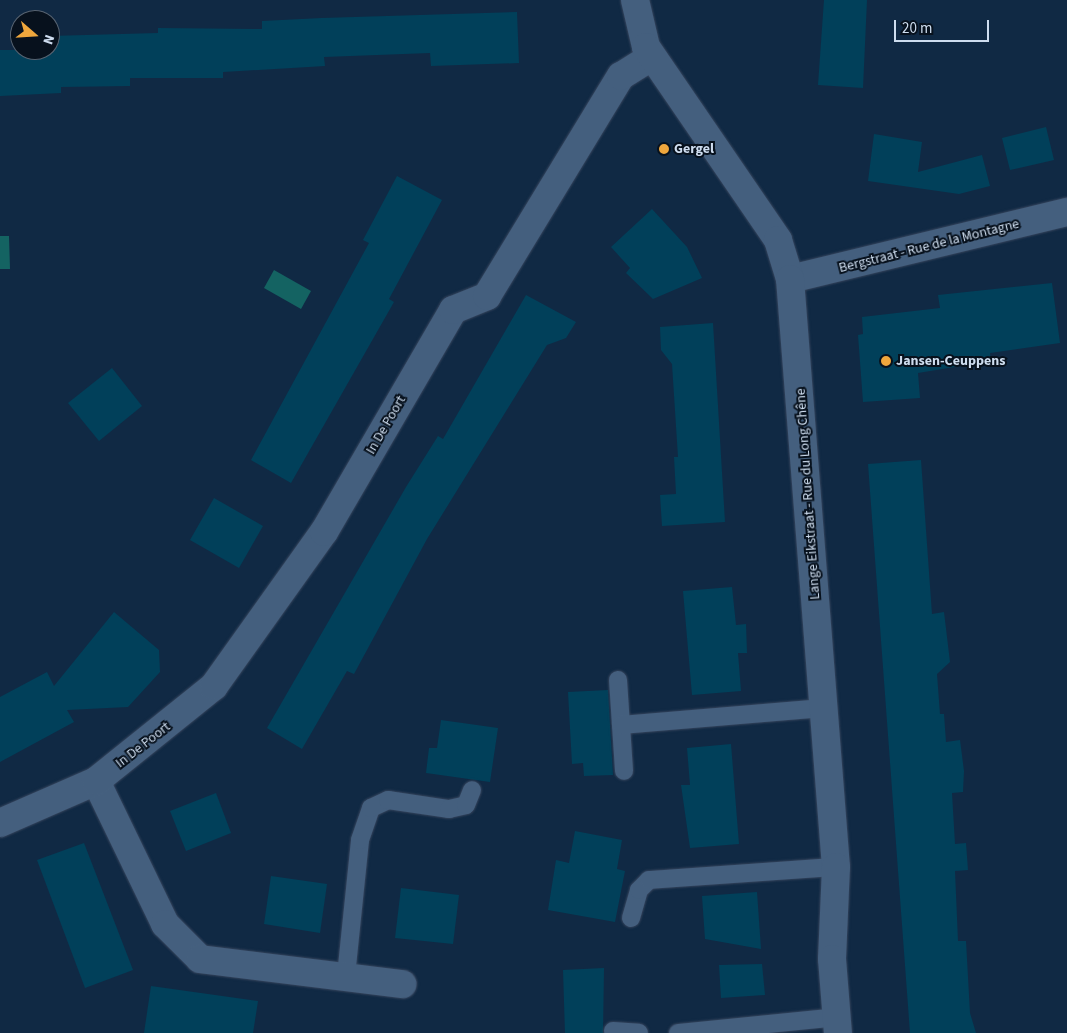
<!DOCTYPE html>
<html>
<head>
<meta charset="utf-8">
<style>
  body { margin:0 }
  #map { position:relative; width:1067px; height:1033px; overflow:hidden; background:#102944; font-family:"Source Sans 3",sans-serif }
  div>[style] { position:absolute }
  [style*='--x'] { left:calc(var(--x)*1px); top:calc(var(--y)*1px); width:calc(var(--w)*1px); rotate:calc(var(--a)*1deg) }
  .water>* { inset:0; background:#146362 }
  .building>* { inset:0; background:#01405a }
  .roads { filter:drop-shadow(0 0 1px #36455d) drop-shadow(0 0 1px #36455d) }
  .lane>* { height:18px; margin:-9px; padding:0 9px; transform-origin:9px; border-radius:9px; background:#445f7e }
  .street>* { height:28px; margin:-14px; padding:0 14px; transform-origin:14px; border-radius:14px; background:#445f7e }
  .secondary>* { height:28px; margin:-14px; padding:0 14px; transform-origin:14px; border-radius:14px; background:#445f7e }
  .dots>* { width:14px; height:14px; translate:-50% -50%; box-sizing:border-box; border:2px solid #07111d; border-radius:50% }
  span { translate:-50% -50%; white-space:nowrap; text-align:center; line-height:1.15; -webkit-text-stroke:4px #07111d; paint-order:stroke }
  .poi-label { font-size:14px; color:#ceddef; font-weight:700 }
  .left { translate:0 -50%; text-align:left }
  .street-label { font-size:14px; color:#ceddef }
  .north { position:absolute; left:10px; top:10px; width:50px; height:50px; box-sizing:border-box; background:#07111d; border:1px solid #576371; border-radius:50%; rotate:109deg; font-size:14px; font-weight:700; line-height:20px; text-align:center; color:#ceddef }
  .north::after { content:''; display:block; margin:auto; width:18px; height:22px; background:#efa73d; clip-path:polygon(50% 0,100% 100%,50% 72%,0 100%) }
  .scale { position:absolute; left:894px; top:20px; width:95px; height:22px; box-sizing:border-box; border:2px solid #ceddef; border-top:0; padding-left:6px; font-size:15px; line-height:18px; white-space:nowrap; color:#ceddef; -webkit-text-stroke:4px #07111d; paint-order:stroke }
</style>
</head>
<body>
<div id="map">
  <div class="water">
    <i style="clip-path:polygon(0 236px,9px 236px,10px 269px,0 269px)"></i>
    <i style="clip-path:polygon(274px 270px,311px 291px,301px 309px,264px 288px)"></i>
  </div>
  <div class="building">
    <i style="clip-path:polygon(824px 0,867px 0,863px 88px,818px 85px)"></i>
    <i style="clip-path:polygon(517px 12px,519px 63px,431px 66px,430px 53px,324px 57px,325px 66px,223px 72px,223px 78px,130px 78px,130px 86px,61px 87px,61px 93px,0 96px,0 50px,50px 50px,50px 36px,158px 33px,158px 28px,262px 29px,262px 21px,322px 18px)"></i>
    <i style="clip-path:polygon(1046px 127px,1054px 160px,1010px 170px,1002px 138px)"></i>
    <i style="clip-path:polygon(874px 134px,922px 142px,918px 172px,982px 155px,990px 186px,959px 194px,868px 181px)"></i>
    <i style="clip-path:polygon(397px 176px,442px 200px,389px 299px,394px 302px,291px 483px,251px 460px,369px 243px,363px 240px)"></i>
    <i style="clip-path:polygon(652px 209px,687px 247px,702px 278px,653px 299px,626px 273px,630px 268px,611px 247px)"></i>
    <i style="clip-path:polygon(1052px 283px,1060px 343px,990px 353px,991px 361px,918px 373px,920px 398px,863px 402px,858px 335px,863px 334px,862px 317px,940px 308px,938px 295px)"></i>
    <i style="clip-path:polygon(526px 295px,576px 322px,566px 338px,547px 345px,427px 539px,354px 674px,347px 671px,302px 749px,267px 728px,406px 487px,438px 436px,443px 439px)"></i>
    <i style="clip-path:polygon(713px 323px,725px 522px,662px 526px,660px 495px,676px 494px,674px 457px,678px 457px,672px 364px,661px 350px,660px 327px)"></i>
    <i style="clip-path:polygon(112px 368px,142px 406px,99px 441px,68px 403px)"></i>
    <i style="clip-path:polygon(921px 460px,932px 614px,944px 612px,950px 662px,937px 674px,940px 714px,944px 714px,946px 742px,960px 740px,964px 771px,963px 792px,952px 793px,955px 844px,966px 843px,968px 870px,955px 871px,958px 941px,966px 941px,970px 1013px,976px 1033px,910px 1033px,868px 464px)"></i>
    <i style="clip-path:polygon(214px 498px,263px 526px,239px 568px,190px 540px)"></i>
    <i style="clip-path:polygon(732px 587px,736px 625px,746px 624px,747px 653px,738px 653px,741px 691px,692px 695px,683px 591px)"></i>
    <i style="clip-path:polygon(114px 612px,159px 650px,160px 672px,128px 707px,67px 710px,74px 722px,0 762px,0 697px,47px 672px,54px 686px)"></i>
    <i style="clip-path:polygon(608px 690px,613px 775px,584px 776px,583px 763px,572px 764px,568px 692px)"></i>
    <i style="clip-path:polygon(441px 720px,498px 728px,490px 782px,426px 773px,429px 748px,437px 748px)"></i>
    <i style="clip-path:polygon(731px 744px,739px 844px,690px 848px,681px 785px,690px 785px,687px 748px)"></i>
    <i style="clip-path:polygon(216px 793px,231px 833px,186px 851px,170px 811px)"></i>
    <i style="clip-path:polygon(575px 831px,622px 840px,617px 869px,625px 871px,615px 922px,548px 910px,556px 860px,569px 863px)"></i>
    <i style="clip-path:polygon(84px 843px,133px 970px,85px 988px,37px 860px)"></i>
    <i style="clip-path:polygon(271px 876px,327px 884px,320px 933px,264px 924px)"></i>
    <i style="clip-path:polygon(401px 888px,459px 895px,453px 944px,395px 938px)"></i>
    <i style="clip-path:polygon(757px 892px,761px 949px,705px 939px,702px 896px)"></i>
    <i style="clip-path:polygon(762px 964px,765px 995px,721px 998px,719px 965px)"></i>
    <i style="clip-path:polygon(604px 968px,603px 1033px,565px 1033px,563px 970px)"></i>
    <i style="clip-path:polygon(151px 986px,258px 1001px,253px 1033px,144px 1033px)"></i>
  </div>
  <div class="roads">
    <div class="lane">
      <i style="--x:618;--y:680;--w:91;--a:86.2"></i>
      <i style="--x:621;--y:725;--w:203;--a:-4.8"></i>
      <i style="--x:631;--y:918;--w:29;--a:-74"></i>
      <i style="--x:639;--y:890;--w:14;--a:-45"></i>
      <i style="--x:649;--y:880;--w:187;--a:-4"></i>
      <i style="--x:346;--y:976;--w:137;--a:-84.1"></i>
      <i style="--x:360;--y:840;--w:34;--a:-71"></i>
      <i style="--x:371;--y:808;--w:19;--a:-25"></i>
      <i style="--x:388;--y:800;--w:62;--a:8.4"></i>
      <i style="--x:449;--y:809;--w:17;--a:-13"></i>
      <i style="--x:466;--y:805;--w:16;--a:-68"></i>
      <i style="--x:613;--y:1031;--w:26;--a:4"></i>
      <i style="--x:678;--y:1033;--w:160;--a:-5.7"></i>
    </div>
    <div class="street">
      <i style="--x:790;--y:279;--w:285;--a:-13.6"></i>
      <i style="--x:96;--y:781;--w:159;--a:64.2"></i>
      <i style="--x:165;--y:924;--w:49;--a:45"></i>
      <i style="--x:200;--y:959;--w:204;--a:7.1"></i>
      <i style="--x:0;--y:823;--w:105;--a:-23.6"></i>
      <i style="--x:96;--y:781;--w:151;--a:-38.8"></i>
      <i style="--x:214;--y:686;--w:189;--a:-54.5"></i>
      <i style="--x:324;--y:532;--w:257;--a:-59.8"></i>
      <i style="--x:453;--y:310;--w:37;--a:-22"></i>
      <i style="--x:487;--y:296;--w:258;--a:-58.7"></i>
      <i style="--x:621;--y:76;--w:36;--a:-32"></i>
    </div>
    <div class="secondary">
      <i style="--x:635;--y:0;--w:48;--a:76.8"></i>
      <i style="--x:646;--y:47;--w:234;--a:55.6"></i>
      <i style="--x:778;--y:240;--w:41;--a:72.9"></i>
      <i style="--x:790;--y:279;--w:590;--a:85.53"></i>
      <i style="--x:836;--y:867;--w:92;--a:92.5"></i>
      <i style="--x:832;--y:959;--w:74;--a:85.4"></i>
    </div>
  </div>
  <div class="dots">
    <i style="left:664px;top:149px;background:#efa73d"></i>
    <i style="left:886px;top:361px;background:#efa73d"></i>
  </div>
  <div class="poi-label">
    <span class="left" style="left:674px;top:149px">Gergel</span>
    <span class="left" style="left:896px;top:361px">Jansen-Ceuppens</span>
  </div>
  <div class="street-label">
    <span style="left:929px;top:246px;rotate:-14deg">Bergstraat - Rue de la Montagne</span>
    <span style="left:386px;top:425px;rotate:-60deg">In De Poort</span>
    <span style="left:808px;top:494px;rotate:-94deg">Lange Eikstraat - Rue du Long Chêne</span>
    <span style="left:143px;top:745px;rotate:-38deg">In De Poort</span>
  </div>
  <div class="north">N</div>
  <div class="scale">20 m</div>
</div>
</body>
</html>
